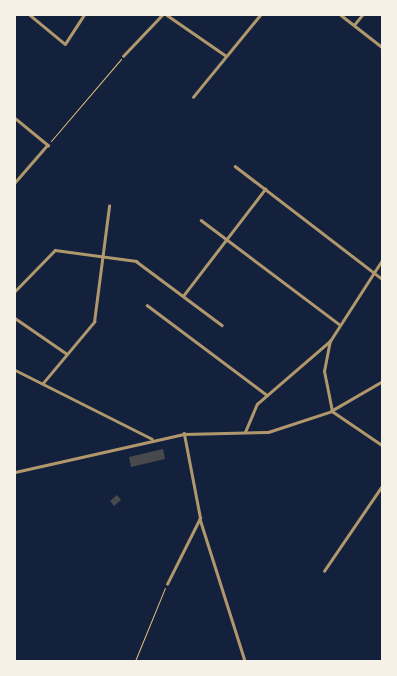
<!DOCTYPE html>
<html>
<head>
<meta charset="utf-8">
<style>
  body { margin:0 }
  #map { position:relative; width:397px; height:676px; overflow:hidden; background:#14213d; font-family:"Fira Sans",sans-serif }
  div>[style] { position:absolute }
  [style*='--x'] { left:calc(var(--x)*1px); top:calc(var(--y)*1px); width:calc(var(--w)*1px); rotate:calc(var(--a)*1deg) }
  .building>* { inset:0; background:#48494c }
  .path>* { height:1px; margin:-0.5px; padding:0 0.5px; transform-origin:0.5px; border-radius:0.5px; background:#e5c07b }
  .minor>* { height:2.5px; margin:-1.25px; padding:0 1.25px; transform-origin:1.25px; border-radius:1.25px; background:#b1986c }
  .tertiary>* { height:3px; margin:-1.5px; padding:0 1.5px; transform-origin:1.5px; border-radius:1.5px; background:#b1986c }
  span { translate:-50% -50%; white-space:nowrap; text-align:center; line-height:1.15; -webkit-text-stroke:4.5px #f6f1e7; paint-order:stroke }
  .frame { position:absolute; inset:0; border:16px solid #f6f1e7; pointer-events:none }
</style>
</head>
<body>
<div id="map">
  <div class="building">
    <i style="clip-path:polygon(163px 449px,165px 459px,131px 467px,129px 457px)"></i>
    <i style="clip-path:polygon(117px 495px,121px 500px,114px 506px,110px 501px)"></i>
  </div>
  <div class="path">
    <i style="--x:51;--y:141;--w:108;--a:-49.5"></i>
    <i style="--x:135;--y:661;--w:79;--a:-67.7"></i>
  </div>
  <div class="minor">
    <i style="--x:30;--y:15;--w:45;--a:39.6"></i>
    <i style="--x:65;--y:44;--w:35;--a:-57"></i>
    <i style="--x:167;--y:15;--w:70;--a:34.6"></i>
    <i style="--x:341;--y:15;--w:52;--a:38"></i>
    <i style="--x:354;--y:25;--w:13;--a:-51"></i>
    <i style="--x:123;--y:56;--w:57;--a:-46.4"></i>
    <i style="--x:193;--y:97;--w:106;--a:-50.7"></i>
    <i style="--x:15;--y:118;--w:43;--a:39.3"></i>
    <i style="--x:48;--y:145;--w:50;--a:131"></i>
    <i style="--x:235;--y:166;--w:185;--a:37.5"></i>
    <i style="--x:201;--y:220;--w:173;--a:37"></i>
    <i style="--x:15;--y:291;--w:57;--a:-45.7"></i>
    <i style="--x:55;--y:250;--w:82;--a:7.7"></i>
    <i style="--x:136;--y:261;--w:107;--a:36.7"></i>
    <i style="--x:183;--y:296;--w:135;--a:-52.5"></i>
    <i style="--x:147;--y:305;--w:150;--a:36.9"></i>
    <i style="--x:15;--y:318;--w:63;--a:34.7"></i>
    <i style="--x:382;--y:382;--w:58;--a:149.9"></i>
    <i style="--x:332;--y:411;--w:60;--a:34.2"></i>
    <i style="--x:43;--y:383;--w:80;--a:-50.1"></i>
    <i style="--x:94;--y:322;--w:117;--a:-82.6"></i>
    <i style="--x:245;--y:432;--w:30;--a:-67"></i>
    <i style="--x:257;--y:404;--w:96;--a:-40.8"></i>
    <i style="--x:200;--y:519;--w:149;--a:72.4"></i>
    <i style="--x:324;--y:571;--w:103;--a:-55.7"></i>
    <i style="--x:167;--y:584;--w:74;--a:-63.4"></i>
    <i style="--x:200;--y:518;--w:86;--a:-100.8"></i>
  </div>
  <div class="tertiary">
    <i style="--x:15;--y:370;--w:153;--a:26.7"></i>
    <i style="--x:15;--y:472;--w:173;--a:-12.7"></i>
    <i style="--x:184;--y:434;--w:84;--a:-1.4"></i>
    <i style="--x:268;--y:432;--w:67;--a:-18.2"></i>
    <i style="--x:332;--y:411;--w:41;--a:-101.3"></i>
    <i style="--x:324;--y:371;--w:31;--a:-79"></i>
    <i style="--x:330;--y:341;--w:96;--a:-57.3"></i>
  </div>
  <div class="frame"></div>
</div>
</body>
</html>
